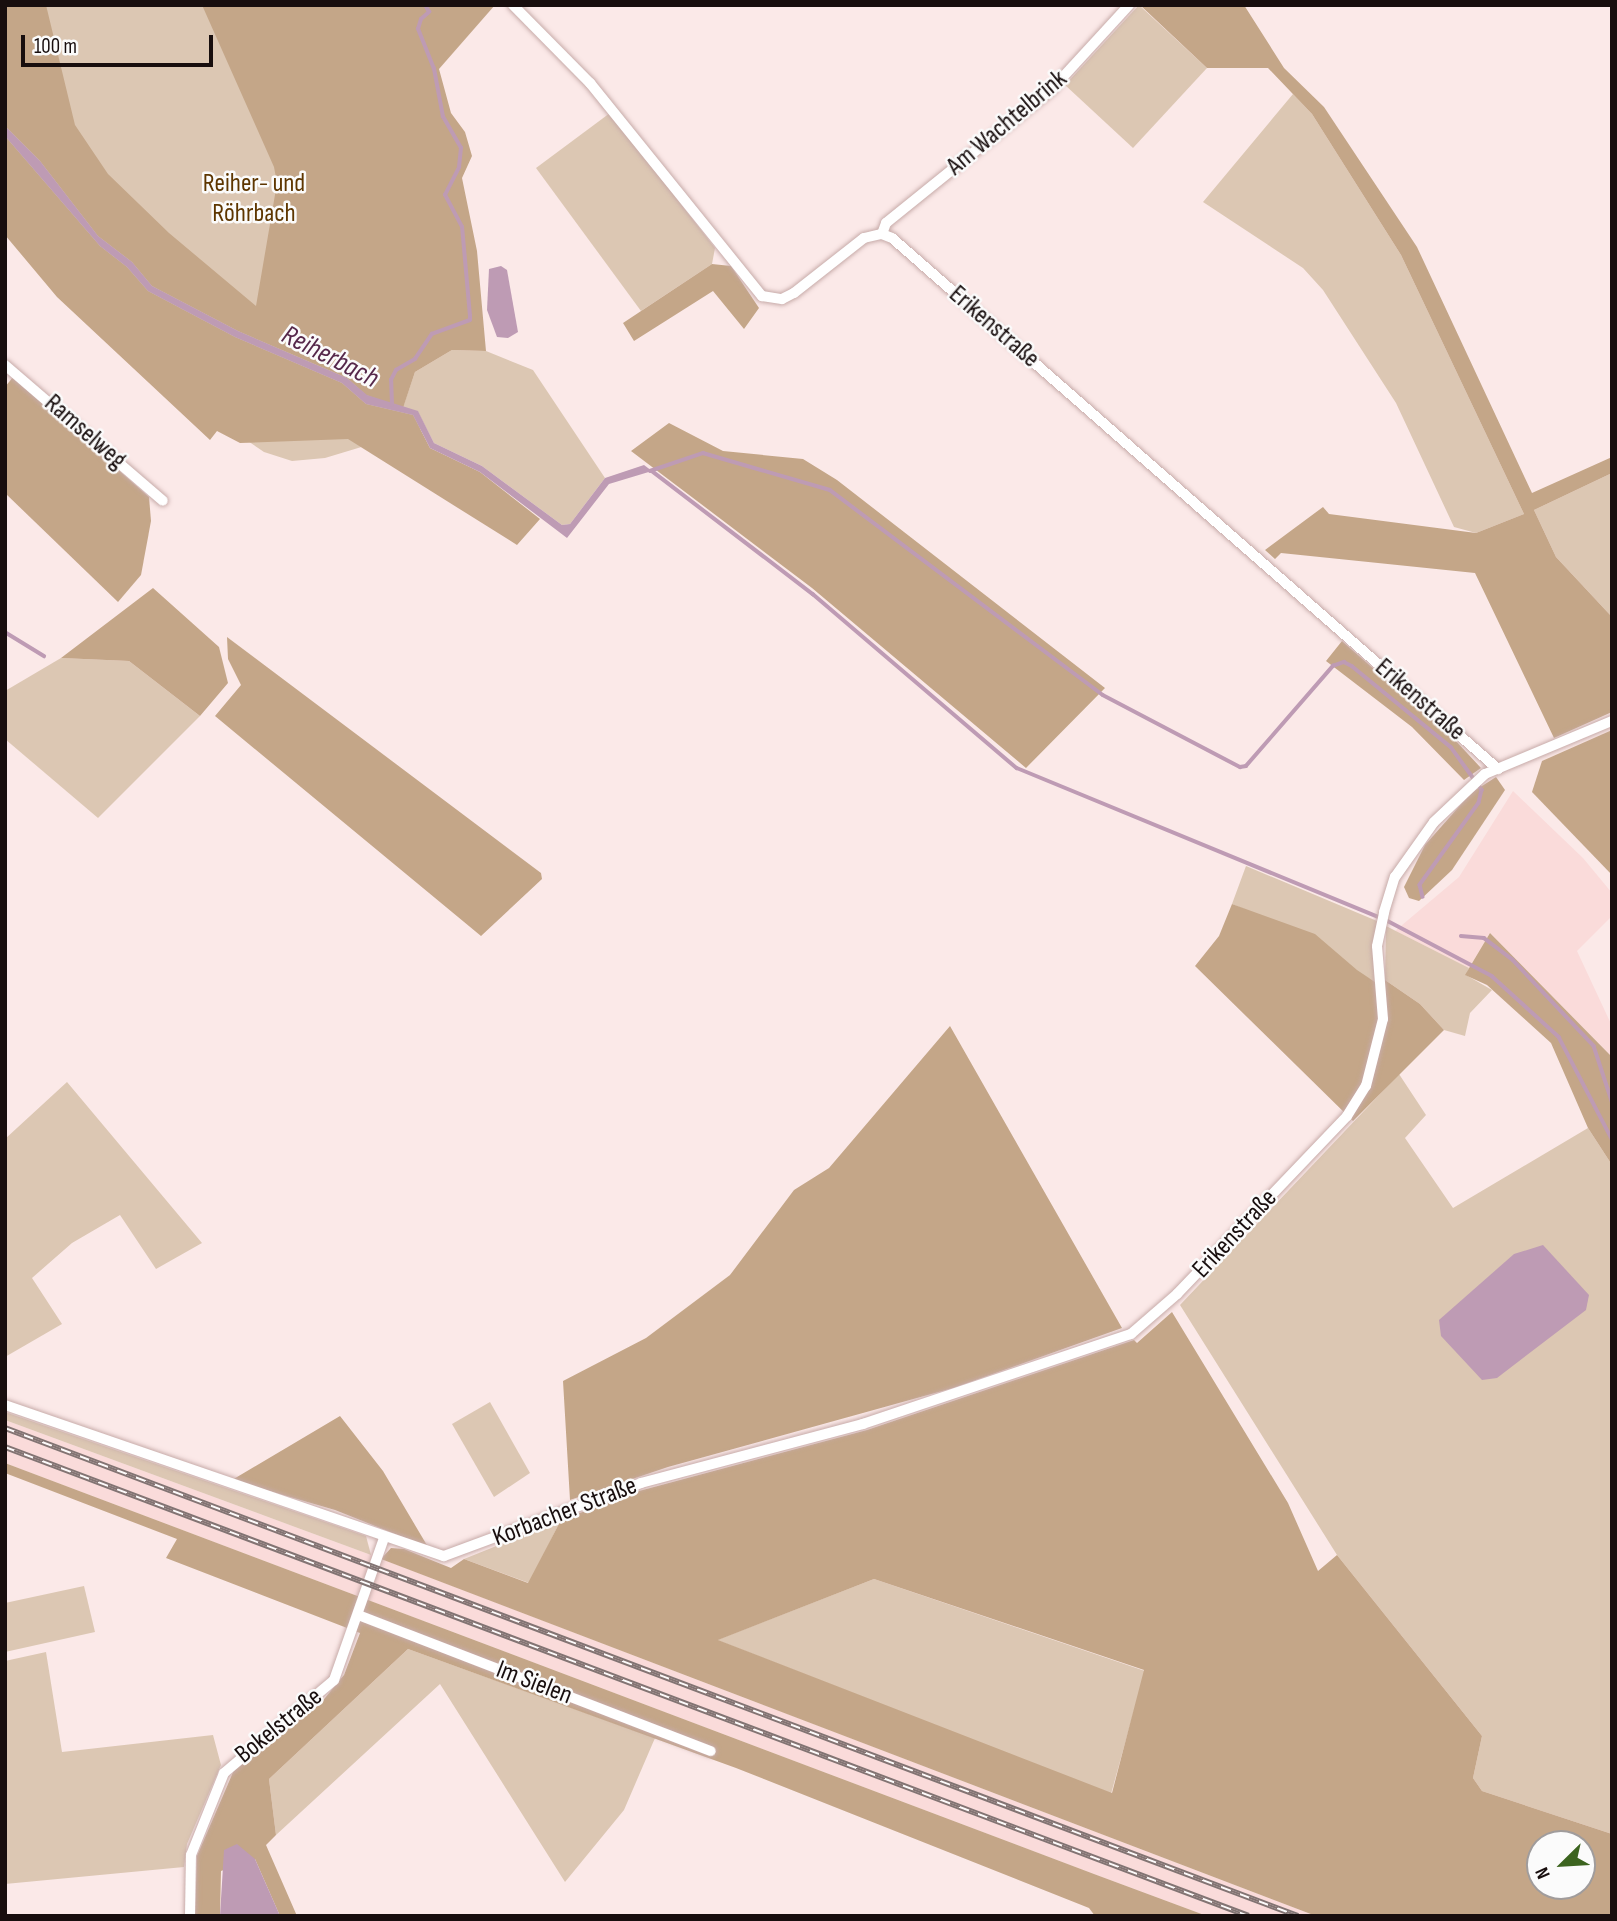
<!DOCTYPE html>
<html>
<head>
<meta charset="utf-8">
<style>
  body { margin:0 }
  #map { position:relative; width:1617px; height:1921px; overflow:hidden; background:#fbe9e8; font-family:"Sofia Sans Condensed",sans-serif }
  div>[style] { position:absolute }
  [style*='--x'] { left:calc(var(--x)*1px); top:calc(var(--y)*1px); width:calc(var(--w)*1px); rotate:calc(var(--a)*1deg) }
  .built>* { inset:0; background:#fadbda }
  .green>* { inset:0; background:#dcc7b3 }
  .forest>* { inset:0; background:#c4a688 }
  .water>* { inset:0; background:#be9bb4 }
  .stream>* { height:3.5px; margin:-1.75px; padding:0 1.75px; transform-origin:1.75px; border-radius:1.75px; background:#be9bb4 }
  .roads { filter:drop-shadow(0 0 2px #c7aba9) drop-shadow(0 0 2px #c7aba9) }
  .street>* { height:10px; margin:-5px; padding:0 5px; transform-origin:5px; border-radius:5px; background:#fff }
  .rail>* { height:6px; margin-top:-3px; transform-origin:0; background:repeating-linear-gradient(90deg,#fbfbfb 0 10px,#827473 0 20px); box-sizing:border-box; border-block:2px solid #827473 }
  span { translate:-50% -50%; white-space:nowrap; text-align:center; line-height:1.15; -webkit-text-stroke:5px #fbfbfb; paint-order:stroke }
  .street-label { font-size:26px; color:#180e0e }
  .park-label { font-size:26px; color:#5e3600 }
  .water-label { font-size:28px; color:#56284b; font-style:italic }
  .frame { position:absolute; inset:0; border:7px solid #180e0e; pointer-events:none }
  .north { position:absolute; left:1526px; top:1830px; width:70px; height:70px; box-sizing:border-box; background:#fbfbfb; border:2px solid #a09c9c; border-radius:50%; rotate:246deg; font-size:19px; font-weight:700; line-height:28px; text-align:center; color:#180e0e }
  .north::after { content:''; display:block; margin:auto; width:24px; height:32px; background:#3c641f; clip-path:polygon(50% 0,100% 100%,50% 72%,0 100%) }
  .scale { position:absolute; left:21px; top:35px; width:192px; height:32px; box-sizing:border-box; border:4px solid #180e0e; border-top:0; padding-left:9px; font-size:21px; line-height:24px; white-space:nowrap; color:#180e0e; -webkit-text-stroke:5px #fbfbfb; paint-order:stroke }
</style>
</head>
<body>
<div id="map">
  <div class="built">
    <i style="clip-path:polygon(1513px 791px,1583px 858px,1612px 893px,1612px 916px,1577px 951px,1612px 1026px,1612px 1057px,1490px 933px,1469px 968px,1395px 931px,1459px 877px)"></i>
    <i style="clip-path:polygon(5px 1420px,371px 1555px,1316px 1916px,1207px 1916px,1094px 1874px,5px 1463px)"></i>
  </div>
  <div class="green">
    <i style="clip-path:polygon(5px 5px,494px 5px,434px 69px,413px 358px,403px 407px,415px 372px,452px 350px,486px 351px,533px 370px,605px 478px,570px 524px,562px 525px,482px 466px,434px 443px,418px 412px,421px 429px,325px 458px,292px 461px,264px 452px,236px 433px,5px 216px)"></i>
    <i style="clip-path:polygon(1139px 5px,1207px 68px,1133px 148px,1065px 85px)"></i>
    <i style="clip-path:polygon(1293px 94px,1312px 114px,1401px 255px,1524px 514px,1476px 533px,1454px 527px,1396px 403px,1323px 290px,1303px 268px,1203px 202px)"></i>
    <i style="clip-path:polygon(610px 113px,715px 248px,712px 264px,641px 311px,536px 168px)"></i>
    <i style="clip-path:polygon(1612px 473px,1612px 617px,1556px 557px,1534px 510px)"></i>
    <i style="clip-path:polygon(61px 658px,129px 661px,200px 716px,98px 818px,5px 739px,5px 691px)"></i>
    <i style="clip-path:polygon(1246px 866px,1377px 921px,1373px 946px,1375px 982px,1263px 917px,1232px 904px)"></i>
    <i style="clip-path:polygon(1386px 926px,1469px 968px,1466px 975px,1492px 990px,1470px 1013px,1465px 1036px,1444px 1030px,1420px 1004px,1385px 980px)"></i>
    <i style="clip-path:polygon(1399px 1074px,1426px 1115px,1405px 1138px,1453px 1208px,1588px 1128px,1612px 1165px,1612px 1834px,1482px 1791px,1473px 1778px,1482px 1736px,1337px 1555px,1180px 1305px)"></i>
    <i style="clip-path:polygon(67px 1082px,202px 1243px,156px 1269px,120px 1215px,72px 1243px,32px 1278px,62px 1324px,5px 1357px,5px 1139px)"></i>
    <i style="clip-path:polygon(490px 1402px,530px 1473px,494px 1497px,452px 1424px)"></i>
    <i style="clip-path:polygon(5px 1412px,366px 1536px,371px 1555px,5px 1420px)"></i>
    <i style="clip-path:polygon(561px 1520px,529px 1583px,464px 1559px)"></i>
    <i style="clip-path:polygon(874px 1579px,1145px 1671px,1111px 1794px,717px 1640px)"></i>
    <i style="clip-path:polygon(84px 1586px,95px 1632px,5px 1652px,5px 1603px)"></i>
    <i style="clip-path:polygon(408px 1649px,655px 1738px,624px 1810px,565px 1882px,440px 1684px,276px 1835px,269px 1779px)"></i>
    <i style="clip-path:polygon(46px 1652px,62px 1752px,213px 1735px,221px 1765px,187px 1844px,184px 1867px,5px 1884px,5px 1661px)"></i>
  </div>
  <div class="forest">
    <i style="clip-path:polygon(5px 5px,46px 5px,75px 125px,108px 174px,169px 233px,256px 306px,277px 183px,274px 167px,202px 5px,495px 5px,439px 69px,451px 113px,465px 132px,472px 156px,462px 178px,477px 251px,486px 351px,452px 350px,415px 372px,403px 408px,366px 395px,347px 378px,238px 331px,152px 286px,132px 262px,98px 236px,40px 161px,5px 126px)"></i>
    <i style="clip-path:polygon(1140px 5px,1244px 5px,1284px 68px,1324px 107px,1417px 247px,1532px 493px,1612px 457px,1612px 473px,1534px 510px,1556px 557px,1612px 617px,1612px 712px,1554px 738px,1475px 573px,1281px 553px,1275px 559px,1265px 550px,1323px 507px,1329px 514px,1476px 533px,1524px 514px,1401px 255px,1312px 114px,1268px 68px,1207px 68px)"></i>
    <i style="clip-path:polygon(5px 136px,100px 246px,127px 267px,148px 291px,235px 337px,342px 383px,366px 404px,413px 415px,430px 448px,480px 472px,540px 519px,517px 545px,348px 439px,240px 443px,217px 431px,210px 440px,57px 297px,5px 235px)"></i>
    <i style="clip-path:polygon(712px 264px,731px 266px,759px 308px,744px 329px,713px 291px,634px 341px,623px 323px)"></i>
    <i style="clip-path:polygon(13px 377px,149px 497px,151px 521px,141px 575px,118px 602px,5px 493px,5px 387px)"></i>
    <i style="clip-path:polygon(669px 423px,723px 451px,803px 459px,837px 480px,1105px 688px,1026px 768px,812px 588px,631px 451px)"></i>
    <i style="clip-path:polygon(153px 588px,219px 647px,228px 683px,200px 716px,129px 661px,61px 658px)"></i>
    <i style="clip-path:polygon(227px 637px,541px 873px,542px 879px,481px 936px,215px 716px,241px 685px,228px 659px)"></i>
    <i style="clip-path:polygon(1342px 641px,1455px 740px,1481px 768px,1464px 780px,1412px 727px,1326px 661px)"></i>
    <i style="clip-path:polygon(1612px 730px,1612px 875px,1532px 792px,1542px 761px)"></i>
    <i style="clip-path:polygon(1496px 777px,1505px 790px,1452px 870px,1419px 901px,1409px 898px,1404px 887px,1425px 845px,1471px 793px)"></i>
    <i style="clip-path:polygon(1232px 904px,1315px 934px,1357px 970px,1375px 982px,1385px 980px,1420px 1004px,1444px 1030px,1353px 1121px,1195px 966px,1219px 936px)"></i>
    <i style="clip-path:polygon(1490px 933px,1612px 1057px,1612px 1165px,1588px 1128px,1551px 1043px,1487px 985px,1465px 975px)"></i>
    <i style="clip-path:polygon(950px 1026px,1122px 1328px,953px 1388px,668px 1467px,570px 1500px,563px 1381px,646px 1338px,730px 1275px,794px 1190px,829px 1168px)"></i>
    <i style="clip-path:polygon(evenodd,1172px 1312px,1288px 1503px,1318px 1571px,1337px 1555px,1482px 1736px,1473px 1778px,1482px 1791px,1612px 1834px,1612px 1916px,1316px 1916px,381px 1559px,391px 1548px,404px 1549px,451px 1568px,464px 1559px,528px 1583px,561px 1520px,639px 1491px,867px 1430px,1134px 1340px,1137px 1343px,1172px 1312px,874px 1579px,1144px 1670px,1112px 1793px,718px 1640px,874px 1579px,1172px 1312px,1540px 1844px,1582px 1844px,1582px 1886px,1540px 1886px,1540px 1844px)"></i>
    <i style="clip-path:polygon(340px 1416px,383px 1471px,428px 1547px,335px 1510px,232px 1480px)"></i>
    <i style="clip-path:polygon(5px 1463px,1094px 1874px,1207px 1916px,1095px 1916px,1089px 1908px,736px 1768px,408px 1649px,269px 1779px,276px 1835px,266px 1845px,297px 1916px,280px 1916px,255px 1859px,221px 1871px,220px 1916px,195px 1916px,197px 1856px,234px 1770px,320px 1704px,344px 1675px,360px 1633px,166px 1558px,177px 1539px,5px 1473px)"></i>
  </div>
  <div class="water">
    <i style="clip-path:polygon(5px 126px,40px 161px,98px 236px,132px 262px,152px 286px,238px 331px,347px 378px,367px 395px,418px 411px,434px 443px,482px 466px,562px 525px,570px 524px,605px 478px,644px 465px,652px 471px,609px 484px,567px 538px,480px 472px,430px 448px,413px 415px,366px 404px,342px 383px,235px 337px,148px 291px,127px 267px,100px 246px,5px 136px)"></i>
    <i style="clip-path:polygon(501px 266px,507px 270px,518px 332px,508px 338px,497px 337px,487px 310px,489px 269px)"></i>
    <i style="clip-path:polygon(1543px 1245px,1589px 1295px,1586px 1310px,1497px 1378px,1482px 1380px,1441px 1336px,1439px 1320px,1514px 1254px)"></i>
    <i style="clip-path:polygon(237px 1844px,255px 1859px,280px 1916px,220px 1916px,224px 1850px)"></i>
  </div>
  <div class="stream">
    <i style="--x:392;--y:405;--w:25;--a:-92"></i>
    <i style="--x:391;--y:380;--w:11;--a:-63"></i>
    <i style="--x:396;--y:370;--w:22;--a:-30"></i>
    <i style="--x:415;--y:359;--w:30;--a:-56"></i>
    <i style="--x:432;--y:334;--w:40;--a:-20.2"></i>
    <i style="--x:470;--y:320;--w:4;--a:-90"></i>
    <i style="--x:470;--y:316;--w:89;--a:-95.1"></i>
    <i style="--x:462;--y:227;--w:36;--a:-118"></i>
    <i style="--x:445;--y:195;--w:31;--a:-63"></i>
    <i style="--x:459;--y:167;--w:19;--a:-84"></i>
    <i style="--x:461;--y:148;--w:36;--a:-120"></i>
    <i style="--x:443;--y:117;--w:49;--a:-100.6"></i>
    <i style="--x:434;--y:69;--w:43;--a:-111.8"></i>
    <i style="--x:418;--y:29;--w:10;--a:-73"></i>
    <i style="--x:421;--y:19;--w:11;--a:-41"></i>
    <i style="--x:429;--y:12;--w:8;--a:-120"></i>
    <i style="--x:650;--y:471;--w:56;--a:-18.8"></i>
    <i style="--x:703;--y:453;--w:132;--a:16.2"></i>
    <i style="--x:830;--y:490;--w:341;--a:36.9"></i>
    <i style="--x:1103;--y:695;--w:155;--a:27.7"></i>
    <i style="--x:1240;--y:767;--w:6;--a:-9"></i>
    <i style="--x:1246;--y:766;--w:133;--a:-49"></i>
    <i style="--x:1333;--y:666;--w:12;--a:-20"></i>
    <i style="--x:1344;--y:662;--w:9;--a:27"></i>
    <i style="--x:1352;--y:666;--w:128;--a:39.3"></i>
    <i style="--x:1451;--y:747;--w:53;--a:54.2"></i>
    <i style="--x:1482;--y:790;--w:13;--a:103"></i>
    <i style="--x:1479;--y:803;--w:101;--a:125.7"></i>
    <i style="--x:1420;--y:885;--w:12;--a:76"></i>
    <i style="--x:652;--y:471;--w:203;--a:37.4"></i>
    <i style="--x:813;--y:594;--w:268;--a:40.5"></i>
    <i style="--x:1017;--y:768;--w:391;--a:22.4"></i>
    <i style="--x:5;--y:632;--w:46;--a:31.6"></i>
    <i style="--x:1386;--y:920;--w:120;--a:27.8"></i>
    <i style="--x:1492;--y:976;--w:91;--a:42.3"></i>
    <i style="--x:1559;--y:1037;--w:115;--a:62.5"></i>
    <i style="--x:1461;--y:936;--w:23;--a:5"></i>
    <i style="--x:1484;--y:938;--w:36;--a:37"></i>
    <i style="--x:1513;--y:960;--w:118;--a:46.7"></i>
    <i style="--x:1594;--y:1046;--w:58;--a:71.9"></i>
  </div>
  <div class="roads">
    <div class="street">
      <i style="--x:513;--y:5;--w:110;--a:45.4"></i>
      <i style="--x:590;--y:83;--w:274;--a:51.1"></i>
      <i style="--x:762;--y:296;--w:20;--a:9"></i>
      <i style="--x:782;--y:299;--w:13;--a:-27"></i>
      <i style="--x:794;--y:293;--w:89;--a:-38.2"></i>
      <i style="--x:864;--y:238;--w:18;--a:-13"></i>
      <i style="--x:882;--y:234;--w:11;--a:22"></i>
      <i style="--x:892;--y:238;--w:806;--a:41.23"></i>
      <i style="--x:882;--y:234;--w:12;--a:-70"></i>
      <i style="--x:886;--y:223;--w:213;--a:-38.9"></i>
      <i style="--x:1052;--y:89;--w:114;--a:-47.5"></i>
      <i style="--x:5;--y:365;--w:208;--a:40.7"></i>
      <i style="--x:5;--y:1405;--w:464;--a:19"></i>
      <i style="--x:444;--y:1556;--w:210;--a:-20.3"></i>
      <i style="--x:641;--y:1483;--w:230;--a:-14.9"></i>
      <i style="--x:863;--y:1424;--w:283;--a:-18.6"></i>
      <i style="--x:1131;--y:1334;--w:61;--a:-41"></i>
      <i style="--x:1177;--y:1294;--w:246;--a:-46.3"></i>
      <i style="--x:1347;--y:1116;--w:36;--a:-58"></i>
      <i style="--x:1366;--y:1086;--w:69;--a:-75.8"></i>
      <i style="--x:1383;--y:1019;--w:73;--a:-94.7"></i>
      <i style="--x:1377;--y:946;--w:35;--a:-78"></i>
      <i style="--x:1384;--y:912;--w:37;--a:-73"></i>
      <i style="--x:1395;--y:877;--w:67;--a:-54.7"></i>
      <i style="--x:1434;--y:822;--w:70;--a:-43.3"></i>
      <i style="--x:1485;--y:774;--w:138;--a:-22.7"></i>
      <i style="--x:358;--y:1615;--w:378;--a:21.1"></i>
      <i style="--x:190;--y:1916;--w:61;--a:-89.1"></i>
      <i style="--x:191;--y:1855;--w:88;--a:-68.1"></i>
      <i style="--x:224;--y:1773;--w:144;--a:-40.2"></i>
      <i style="--x:334;--y:1680;--w:151;--a:-70.6"></i>
    </div>
  </div>
  <div class="rail">
    <i style="--x:5;--y:1428;--w:1382;--a:20.68"></i>
    <i style="--x:5;--y:1447;--w:1329;--a:20.66"></i>
  </div>
  <div class="street-label">
    <span style="left:1007px;top:123px;rotate:-40deg">Am Wachtelbrink</span>
    <span style="left:994px;top:327px;rotate:41deg">Erikenstraße</span>
    <span style="left:85px;top:432px;rotate:41deg">Ramselweg</span>
    <span style="left:1420px;top:700px;rotate:41deg">Erikenstraße</span>
    <span style="left:1235px;top:1234px;rotate:-47deg">Erikenstraße</span>
    <span style="left:565px;top:1512px;rotate:-21deg">Korbacher Straße</span>
    <span style="left:534px;top:1683px;rotate:21deg">Im Sielen</span>
    <span style="left:279px;top:1726px;rotate:-39deg">Bokelstraße</span>
  </div>
  <div class="park-label">
    <span style="left:254px;top:199px">Reiher- und<br>Röhrbach</span>
  </div>
  <div class="water-label">
    <span style="left:330px;top:357px;rotate:27deg">Reiherbach</span>
  </div>
  <div class="frame"></div>
  <div class="north">N</div>
  <div class="scale">100 m</div>
</div>
</body>
</html>
